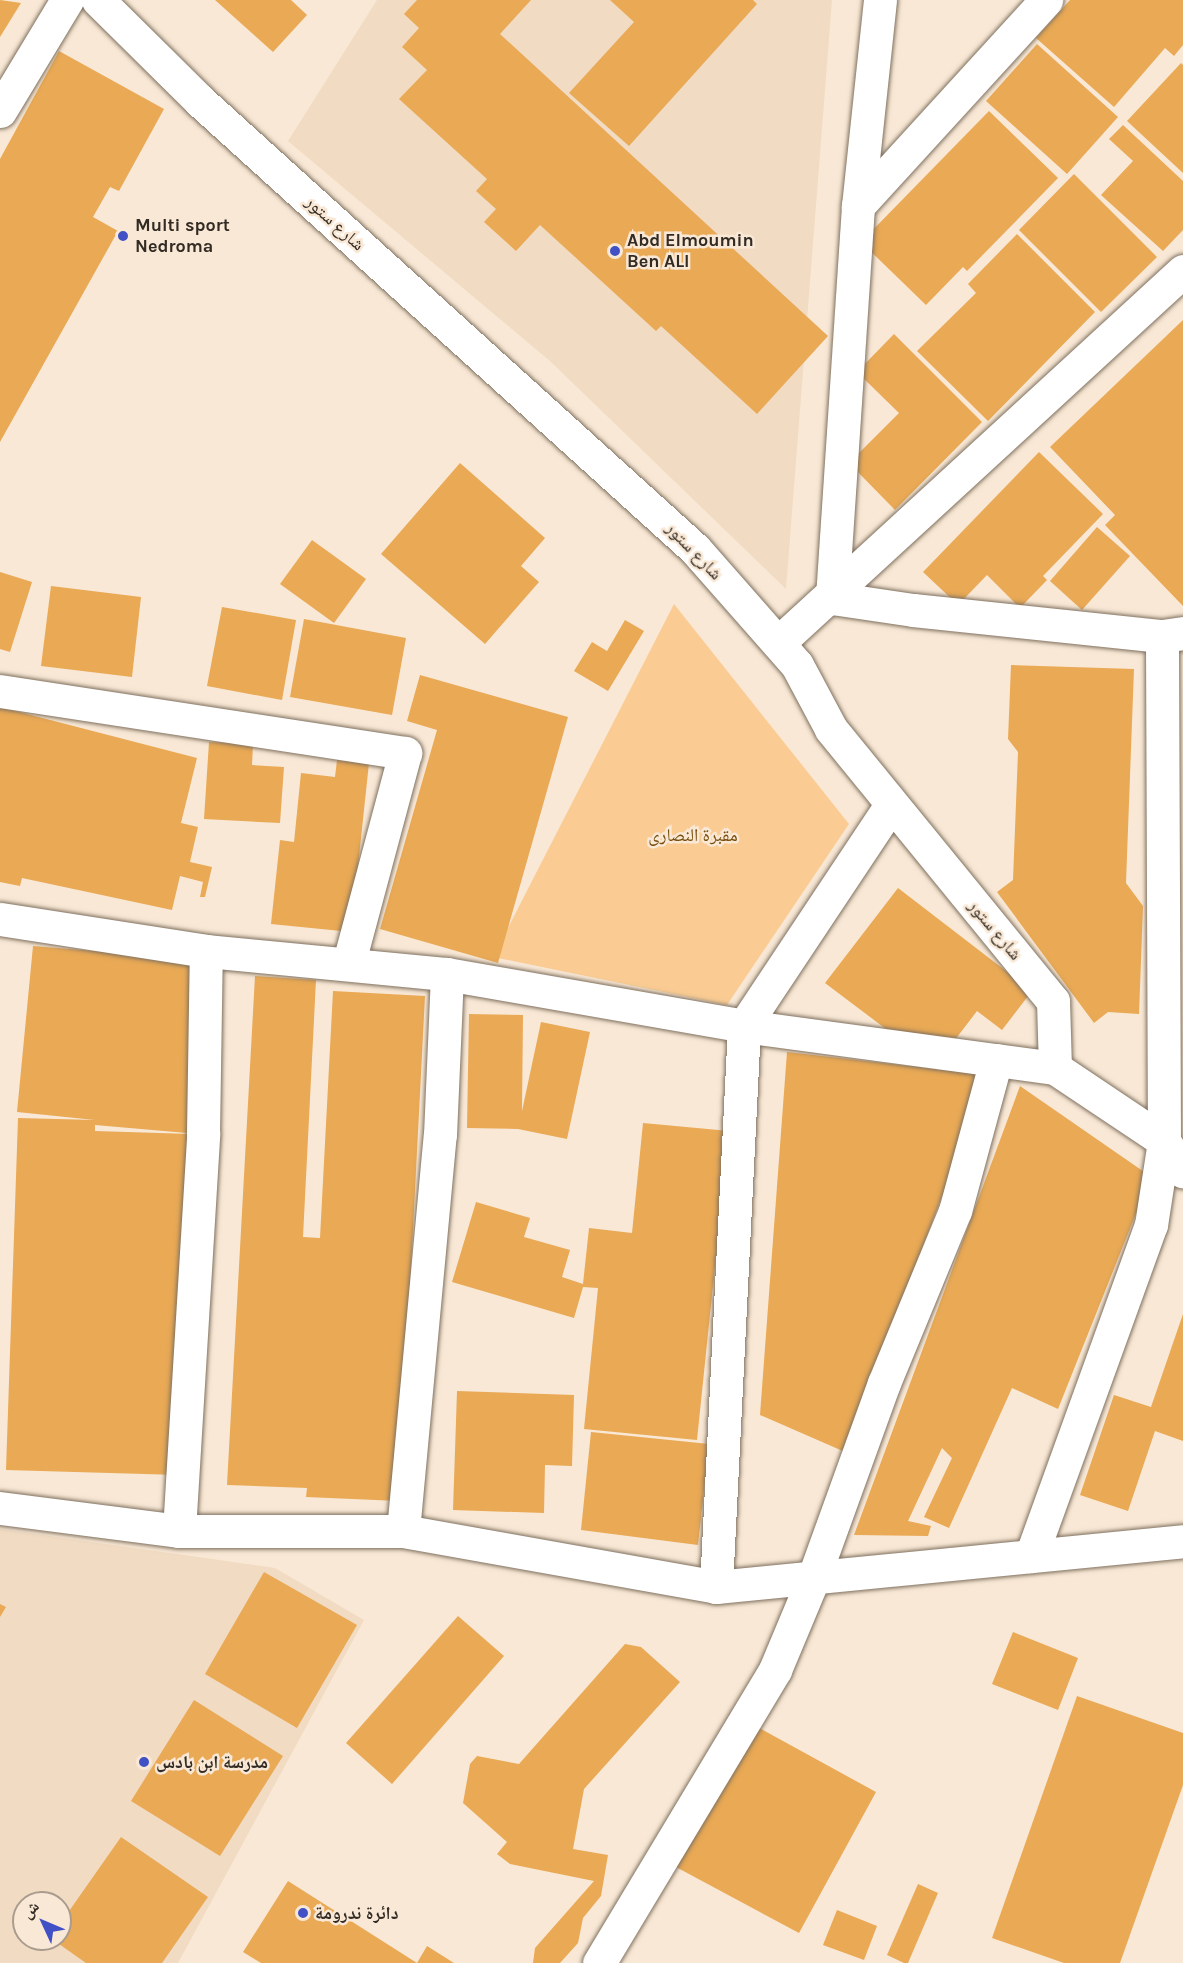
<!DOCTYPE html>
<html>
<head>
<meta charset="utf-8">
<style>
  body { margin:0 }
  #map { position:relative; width:1183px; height:1963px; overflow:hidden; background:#f9e8d5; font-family:Karla,"Noto Naskh Arabic",sans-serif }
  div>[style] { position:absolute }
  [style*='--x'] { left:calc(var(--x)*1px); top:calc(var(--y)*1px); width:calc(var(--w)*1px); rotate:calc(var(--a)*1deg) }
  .built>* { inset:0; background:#f1dbc3 }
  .green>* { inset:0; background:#facc94 }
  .building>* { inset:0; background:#e9a955 }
  .roads { filter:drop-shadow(0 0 2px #7f705f) drop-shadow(0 0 2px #7f705f) }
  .minor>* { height:33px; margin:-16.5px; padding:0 16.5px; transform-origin:16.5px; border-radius:16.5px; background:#fff }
  .dots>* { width:16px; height:16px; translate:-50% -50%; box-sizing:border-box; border:3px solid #f9e8d5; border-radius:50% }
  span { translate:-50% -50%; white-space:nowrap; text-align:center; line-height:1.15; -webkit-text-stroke:5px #f9e8d5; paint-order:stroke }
  .street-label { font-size:18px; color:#322b24 }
  .poi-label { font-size:18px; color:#322b24; font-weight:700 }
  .left { translate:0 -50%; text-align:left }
  .park-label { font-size:18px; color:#784e0c }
  .north { position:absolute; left:12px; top:1891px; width:60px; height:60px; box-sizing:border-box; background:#f9e8d5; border:2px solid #a99c8e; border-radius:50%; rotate:314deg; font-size:16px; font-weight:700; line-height:24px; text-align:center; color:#322b24 }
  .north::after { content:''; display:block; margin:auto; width:21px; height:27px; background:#4151c5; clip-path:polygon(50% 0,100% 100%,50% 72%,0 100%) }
</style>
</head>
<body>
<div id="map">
  <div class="built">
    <i style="clip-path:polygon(377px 0,832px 0,786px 589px,550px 361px,288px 141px)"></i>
    <i style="clip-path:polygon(evenodd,0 1529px,275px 1568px,364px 1620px,178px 1963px,0 1963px,0 1529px,24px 1903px,60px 1903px,60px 1939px,24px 1939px,24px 1903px)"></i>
  </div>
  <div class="green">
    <i style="clip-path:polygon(674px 604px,849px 824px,727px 1005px,493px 957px)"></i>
  </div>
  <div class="building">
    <i style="clip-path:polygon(0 0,21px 3px,0 37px)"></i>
    <i style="clip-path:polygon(215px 0,291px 0,307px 15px,273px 52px)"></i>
    <i style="clip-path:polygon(417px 0,531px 0,500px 34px,828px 336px,757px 414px,661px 326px,656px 331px,540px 225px,516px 251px,484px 222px,496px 209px,476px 191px,487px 179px,399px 99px,427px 70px,402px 47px,419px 28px,404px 14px)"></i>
    <i style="clip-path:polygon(610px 0,753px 0,757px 4px,629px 146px,569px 93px,634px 22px)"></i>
    <i style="clip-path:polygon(1070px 0,1183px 0,1183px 45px,1174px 56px,1165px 48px,1114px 107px,1036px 38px)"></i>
    <i style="clip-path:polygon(1037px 44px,1118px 117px,1067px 174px,986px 101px)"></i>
    <i style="clip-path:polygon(59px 51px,164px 109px,119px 191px,110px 187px,93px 217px,118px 231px,0 442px,0 159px)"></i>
    <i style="clip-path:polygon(1181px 63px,1183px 65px,1183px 173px,1127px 121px)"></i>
    <i style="clip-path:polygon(989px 111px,1058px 178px,967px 271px,963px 267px,926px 305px,861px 242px)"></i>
    <i style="clip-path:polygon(1123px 125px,1183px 181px,1183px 230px,1163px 251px,1101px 195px,1133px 161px,1109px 139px)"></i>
    <i style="clip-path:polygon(1074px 174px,1157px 257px,1101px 312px,1019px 230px)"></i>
    <i style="clip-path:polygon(1017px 234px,1095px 312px,988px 421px,917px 351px,976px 293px,968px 284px)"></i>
    <i style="clip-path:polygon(1183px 320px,1183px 606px,1105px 525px,1115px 515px,1050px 447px)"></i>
    <i style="clip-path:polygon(894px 334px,982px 422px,895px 510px,849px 463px,899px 413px,857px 372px)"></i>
    <i style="clip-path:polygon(1039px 452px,1103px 514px,1043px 576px,1047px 580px,1020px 608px,987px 575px,958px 605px,923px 572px)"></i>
    <i style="clip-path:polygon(460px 463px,545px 538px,521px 566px,539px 582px,485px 644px,381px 554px)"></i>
    <i style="clip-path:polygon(1097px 527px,1130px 556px,1082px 610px,1050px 581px)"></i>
    <i style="clip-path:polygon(312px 540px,366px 579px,334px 623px,280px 584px)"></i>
    <i style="clip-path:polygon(0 572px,32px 582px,10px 652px,0 649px)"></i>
    <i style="clip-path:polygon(51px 586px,141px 597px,132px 677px,41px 666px)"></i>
    <i style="clip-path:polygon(222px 607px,296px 620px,282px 700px,207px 686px)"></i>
    <i style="clip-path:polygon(304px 619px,406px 638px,392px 715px,290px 697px)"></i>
    <i style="clip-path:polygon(625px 620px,644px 631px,608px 691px,574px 671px,592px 642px,607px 651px)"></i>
    <i style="clip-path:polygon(1011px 665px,1134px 669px,1126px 883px,1143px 906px,1139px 1014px,1108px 1012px,1094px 1023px,997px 892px,1013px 880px,1018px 752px,1008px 739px)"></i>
    <i style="clip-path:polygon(420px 675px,568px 717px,498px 963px,380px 929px,437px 730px,407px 721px)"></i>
    <i style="clip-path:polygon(0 707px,197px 758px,181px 823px,198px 827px,190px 862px,212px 867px,205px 897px,200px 897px,203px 882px,180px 876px,172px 910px,22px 878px,20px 886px,0 882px)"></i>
    <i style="clip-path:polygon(209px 742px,253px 744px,252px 765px,284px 767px,280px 823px,204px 819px)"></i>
    <i style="clip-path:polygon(337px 760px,369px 763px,351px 932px,271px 924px,280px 840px,294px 842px,301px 773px,335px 777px)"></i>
    <i style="clip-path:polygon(898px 888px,1032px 991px,1002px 1030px,977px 1011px,935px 1066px,825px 983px)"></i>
    <i style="clip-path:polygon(33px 946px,203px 960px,187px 1133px,95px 1125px,95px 1131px,191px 1134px,179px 1475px,6px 1470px,18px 1118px,95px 1120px,17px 1112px)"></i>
    <i style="clip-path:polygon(255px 976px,316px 980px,303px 1237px,320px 1238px,333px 991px,425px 996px,399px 1501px,306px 1497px,307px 1488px,227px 1485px)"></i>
    <i style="clip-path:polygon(469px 1014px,523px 1015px,522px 1111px,541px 1022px,590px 1032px,567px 1139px,518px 1129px,467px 1128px)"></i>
    <i style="clip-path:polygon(787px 1052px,988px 1075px,845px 1452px,760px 1415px)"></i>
    <i style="clip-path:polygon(1020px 1086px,1150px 1176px,1143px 1196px,1058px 1409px,1012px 1388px,949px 1528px,924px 1517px,952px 1458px,942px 1448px,908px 1521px,931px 1526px,928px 1536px,854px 1535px)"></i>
    <i style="clip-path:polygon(643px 1123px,729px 1131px,697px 1440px,584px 1429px,598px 1288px,583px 1287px,574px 1318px,452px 1282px,476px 1202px,530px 1218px,524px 1237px,570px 1250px,562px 1277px,583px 1284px,589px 1228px,632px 1233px)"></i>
    <i style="clip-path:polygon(1183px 1314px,1183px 1441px,1155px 1431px,1128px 1511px,1080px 1495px,1114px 1395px,1151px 1407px)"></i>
    <i style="clip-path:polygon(457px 1391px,574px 1395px,572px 1466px,545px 1465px,544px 1513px,453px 1510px)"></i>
    <i style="clip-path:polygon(591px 1432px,709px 1444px,698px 1545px,581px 1530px)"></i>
    <i style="clip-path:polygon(264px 1572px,357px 1625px,297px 1728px,205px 1674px)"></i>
    <i style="clip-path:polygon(0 1604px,6px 1607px,0 1617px)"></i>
    <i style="clip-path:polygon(458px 1616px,504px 1656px,392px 1784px,346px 1743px)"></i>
    <i style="clip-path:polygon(1013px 1632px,1078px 1658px,1058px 1710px,992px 1684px)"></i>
    <i style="clip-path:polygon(625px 1644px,641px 1647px,680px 1682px,584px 1789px,573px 1849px,608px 1855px,601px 1896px,583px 1918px,578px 1943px,560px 1963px,533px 1963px,535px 1948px,594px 1881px,510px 1864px,497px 1854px,507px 1842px,463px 1803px,470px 1764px,477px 1756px,519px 1764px)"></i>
    <i style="clip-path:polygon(1077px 1696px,1183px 1733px,1183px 1785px,1120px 1963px,1064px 1963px,992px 1938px)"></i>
    <i style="clip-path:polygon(194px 1700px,283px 1756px,220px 1856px,131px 1801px)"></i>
    <i style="clip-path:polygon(741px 1718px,876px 1792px,799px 1933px,676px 1867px,710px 1804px)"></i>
    <i style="clip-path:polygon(121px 1837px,208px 1897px,162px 1963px,86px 1963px,52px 1939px,60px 1939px,60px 1924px)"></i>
    <i style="clip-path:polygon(288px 1881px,417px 1963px,427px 1946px,454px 1963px,261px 1963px,243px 1952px)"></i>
    <i style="clip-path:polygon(918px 1884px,938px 1893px,908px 1963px,904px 1963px,887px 1955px)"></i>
    <i style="clip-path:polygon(837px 1910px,877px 1926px,864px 1960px,823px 1945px)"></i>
  </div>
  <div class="roads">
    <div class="minor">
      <i style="--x:98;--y:0;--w:144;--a:44.7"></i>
      <i style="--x:200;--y:101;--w:668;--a:42.15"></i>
      <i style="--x:695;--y:549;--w:154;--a:48.7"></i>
      <i style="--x:797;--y:665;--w:72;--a:62"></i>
      <i style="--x:831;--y:729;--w:351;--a:50.8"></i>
      <i style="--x:1053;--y:1001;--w:67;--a:88.3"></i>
      <i style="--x:1055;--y:1068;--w:131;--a:33.8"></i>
      <i style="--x:1164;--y:1141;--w:36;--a:58"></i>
      <i style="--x:880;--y:0;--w:207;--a:96.1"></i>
      <i style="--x:858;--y:206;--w:393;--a:93.8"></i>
      <i style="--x:832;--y:598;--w:82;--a:8.4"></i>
      <i style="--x:913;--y:610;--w:250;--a:6"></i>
      <i style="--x:1162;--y:636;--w:21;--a:-8"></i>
      <i style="--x:0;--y:111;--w:130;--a:-58.9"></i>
      <i style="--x:858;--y:206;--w:279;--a:-47.6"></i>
      <i style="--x:778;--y:643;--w:550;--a:-42.57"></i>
      <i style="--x:0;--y:691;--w:410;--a:8.7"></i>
      <i style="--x:405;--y:753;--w:216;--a:105"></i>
      <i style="--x:0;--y:919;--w:208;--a:8.8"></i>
      <i style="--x:206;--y:951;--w:242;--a:5.5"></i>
      <i style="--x:447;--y:974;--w:302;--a:9.9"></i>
      <i style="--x:744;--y:1026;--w:254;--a:7.7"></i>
      <i style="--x:0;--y:1508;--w:180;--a:7.3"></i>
      <i style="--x:179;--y:1531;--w:224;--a:0"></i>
      <i style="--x:403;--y:1531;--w:318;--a:10.1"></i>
      <i style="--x:716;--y:1587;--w:469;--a:-5.6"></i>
      <i style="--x:179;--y:1531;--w:399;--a:-86.5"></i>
      <i style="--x:203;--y:1133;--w:182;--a:-89.1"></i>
      <i style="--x:403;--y:1531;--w:398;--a:-84.7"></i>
      <i style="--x:440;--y:1135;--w:161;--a:-87.5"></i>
      <i style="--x:1031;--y:1556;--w:352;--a:-70.1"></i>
      <i style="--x:1151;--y:1225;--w:85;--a:-81.2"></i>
      <i style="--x:1164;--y:1141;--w:505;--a:-90.23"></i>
      <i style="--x:716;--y:1587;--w:562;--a:-87.14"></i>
      <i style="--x:744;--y:1026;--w:265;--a:-56.4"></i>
      <i style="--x:599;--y:1963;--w:342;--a:-59"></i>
      <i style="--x:775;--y:1670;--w:99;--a:-67.3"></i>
      <i style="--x:813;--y:1579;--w:208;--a:-70.1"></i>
      <i style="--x:884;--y:1383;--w:186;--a:-67.6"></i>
      <i style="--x:955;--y:1211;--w:156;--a:-74.8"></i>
      <i style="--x:996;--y:1060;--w:60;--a:7.7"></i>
    </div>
  </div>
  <div class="dots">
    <i style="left:123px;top:236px;background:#4151c5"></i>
    <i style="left:615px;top:251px;background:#4151c5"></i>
    <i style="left:144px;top:1762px;background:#4151c5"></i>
    <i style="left:303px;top:1913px;background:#4151c5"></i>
  </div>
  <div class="street-label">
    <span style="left:335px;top:223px;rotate:42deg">شارع ستور</span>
    <span style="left:694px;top:551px;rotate:46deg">شارع ستور</span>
    <span style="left:995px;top:930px;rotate:50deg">شارع ستور</span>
  </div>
  <div class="poi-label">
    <span class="left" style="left:135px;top:236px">Multi sport<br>Nedroma</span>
    <span class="left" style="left:627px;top:251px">Abd Elmoumin<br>Ben ALI</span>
    <span class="left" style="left:156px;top:1762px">مدرسة ابن بادس</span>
    <span class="left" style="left:315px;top:1913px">دائرة ندرومة</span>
  </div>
  <div class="park-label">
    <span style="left:693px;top:835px">مقبرة النصارى</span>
  </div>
  <div class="north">ش</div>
</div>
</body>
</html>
